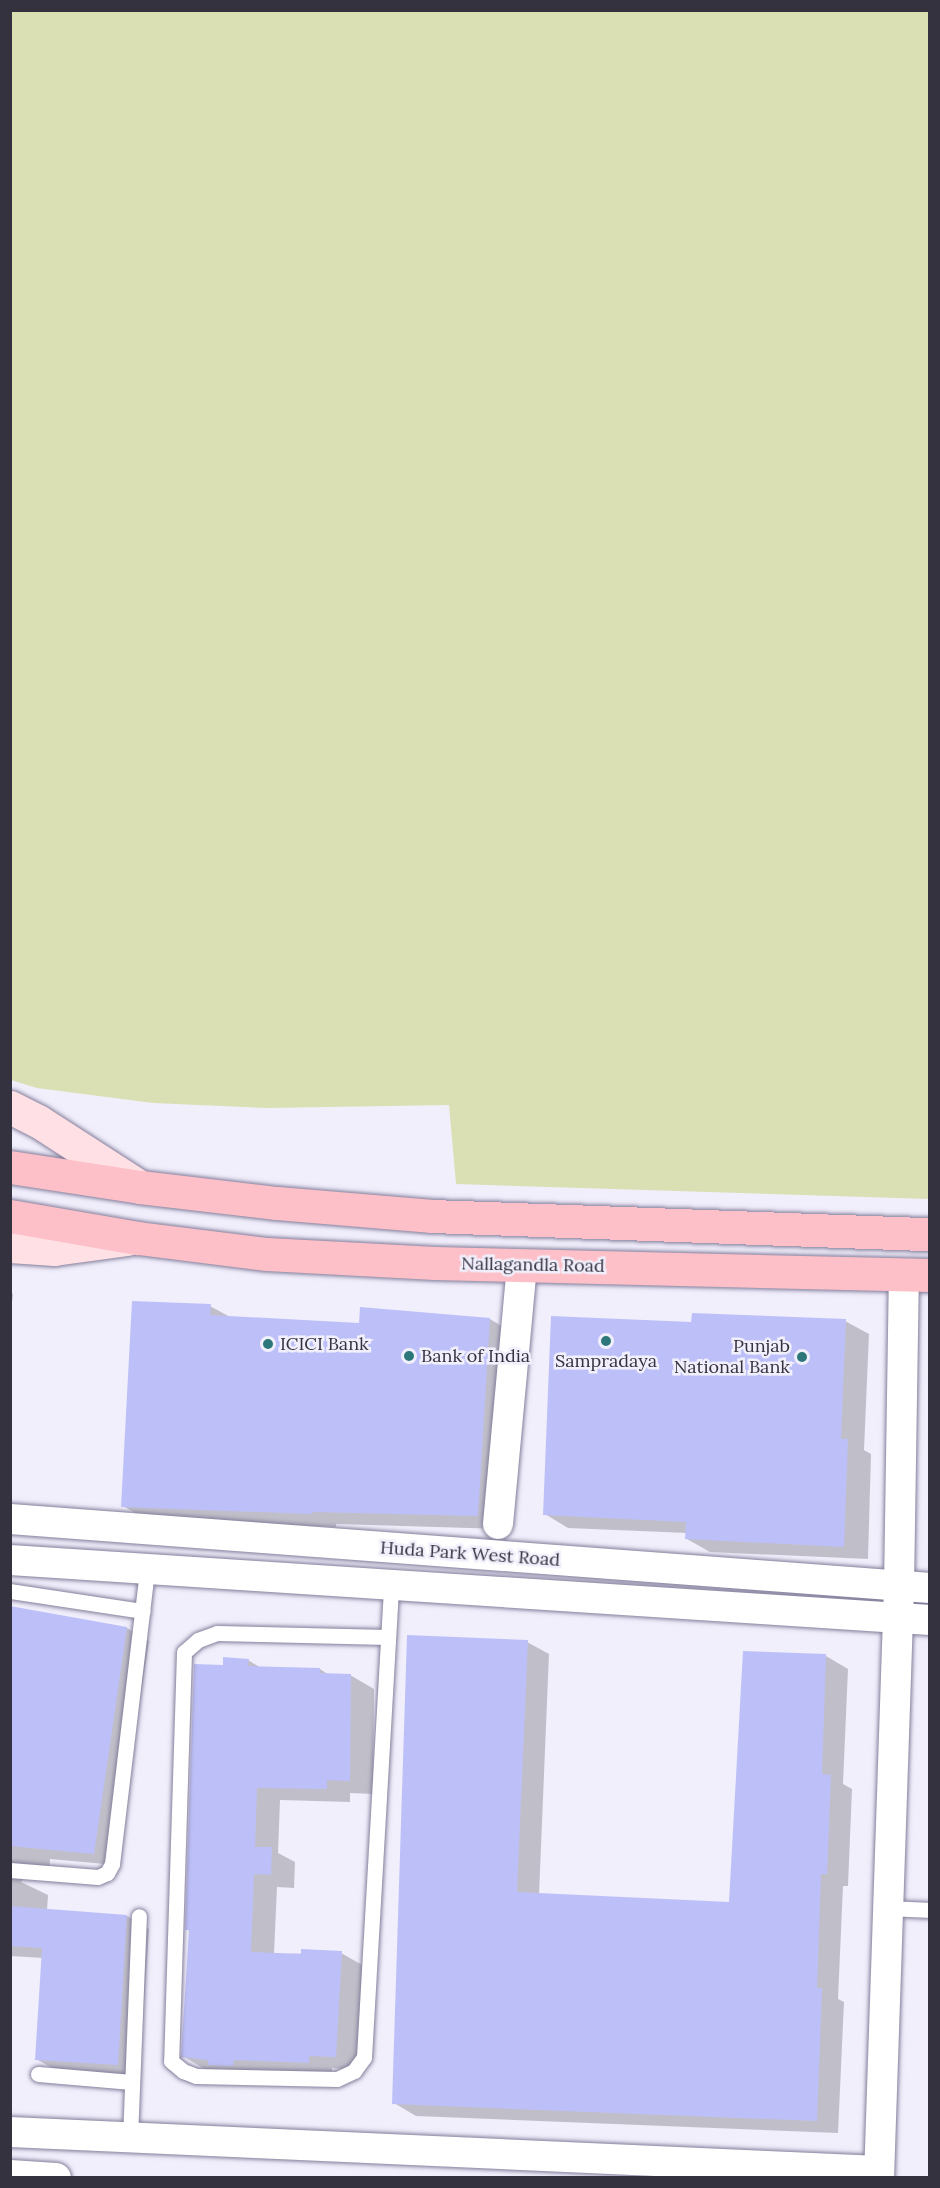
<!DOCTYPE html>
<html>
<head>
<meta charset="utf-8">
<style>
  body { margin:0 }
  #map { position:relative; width:940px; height:2188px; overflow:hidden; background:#f1effc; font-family:Lora,serif }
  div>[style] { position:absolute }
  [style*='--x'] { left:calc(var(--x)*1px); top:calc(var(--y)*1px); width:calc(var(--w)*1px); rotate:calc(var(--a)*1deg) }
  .green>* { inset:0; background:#dae0b4 }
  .shadow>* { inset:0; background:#0003 }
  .building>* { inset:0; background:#bdc0f8 }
  .roads { filter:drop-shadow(0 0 2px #847e9b) drop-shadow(0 0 2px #847e9b) }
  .lane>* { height:15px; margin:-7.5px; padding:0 7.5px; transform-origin:7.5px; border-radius:7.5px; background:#fff }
  .street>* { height:30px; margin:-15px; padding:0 15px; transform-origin:15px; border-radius:15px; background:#fff }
  .secondary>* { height:33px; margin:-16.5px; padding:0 16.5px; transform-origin:16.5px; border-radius:16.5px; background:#ffe0e4 }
  .primary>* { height:33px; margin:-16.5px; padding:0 16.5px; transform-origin:16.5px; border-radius:16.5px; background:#fec0c8 }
  .dots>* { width:16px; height:16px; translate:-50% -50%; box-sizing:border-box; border:3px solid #f1effc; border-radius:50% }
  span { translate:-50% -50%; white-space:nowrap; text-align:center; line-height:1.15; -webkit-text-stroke:5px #f1effc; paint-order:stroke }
  .street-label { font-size:18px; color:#34323e }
  .poi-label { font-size:18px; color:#34323e }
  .left { translate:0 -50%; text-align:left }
  .right { translate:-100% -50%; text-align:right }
  .frame { position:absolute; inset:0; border:12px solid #34323e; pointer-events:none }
</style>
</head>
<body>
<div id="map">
  <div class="green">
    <i style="clip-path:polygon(10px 11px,929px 11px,929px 1199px,456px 1184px,449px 1105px,267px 1108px,153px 1103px,37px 1088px,11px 1080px)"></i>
  </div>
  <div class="shadow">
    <i style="clip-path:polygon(10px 1292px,13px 1294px,10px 1318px)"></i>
    <i style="clip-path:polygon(210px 1306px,230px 1317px,360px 1324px,361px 1309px,490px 1319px,513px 1333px,502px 1529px,336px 1524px,336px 1527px,146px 1519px,123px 1506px)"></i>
    <i style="clip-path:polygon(845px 1321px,869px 1334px,864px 1450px,871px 1454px,868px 1559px,710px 1552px,687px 1539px,687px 1533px,568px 1528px,545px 1514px,693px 1324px)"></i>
    <i style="clip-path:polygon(10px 1607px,127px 1628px,149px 1641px,116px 1865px,50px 1859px,49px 1873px,27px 1873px,21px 1882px,48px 1895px,47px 1911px,127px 1916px,149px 1929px,139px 2077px,58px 2071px,36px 2059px,43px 1958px,10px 1956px)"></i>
    <i style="clip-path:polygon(527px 1642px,549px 1654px,539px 1895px,731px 1903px,826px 1656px,848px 1669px,843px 1784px,852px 1789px,848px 1886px,843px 1886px,838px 1999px,844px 2002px,838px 2133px,416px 2116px,394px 2103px)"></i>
    <i style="clip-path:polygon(248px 1660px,261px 1668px,320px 1669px,329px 1675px,350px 1675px,374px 1689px,373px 1794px,350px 1793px,350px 1802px,280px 1800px,278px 1853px,295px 1862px,294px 1888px,277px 1887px,274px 1954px,341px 1953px,364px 1966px,359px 2070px,332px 2068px,332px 2075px,206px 2070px,183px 2056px,190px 1931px,186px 1929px,224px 1666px)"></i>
  </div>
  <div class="building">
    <i style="clip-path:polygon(132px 1301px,211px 1304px,210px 1315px,359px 1323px,360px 1307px,490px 1318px,478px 1516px,313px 1512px,312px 1514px,121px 1507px)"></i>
    <i style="clip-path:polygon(692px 1313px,846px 1319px,841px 1439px,848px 1439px,844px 1547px,685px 1539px,686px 1522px,543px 1515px,551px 1316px,691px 1322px)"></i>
    <i style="clip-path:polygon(10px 1606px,127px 1627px,94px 1854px,10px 1846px)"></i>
    <i style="clip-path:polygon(407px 1635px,528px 1640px,517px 1892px,729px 1902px,743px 1651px,826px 1654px,822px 1774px,831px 1775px,827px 1874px,821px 1874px,817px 1988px,822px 1988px,817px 2121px,392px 2104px)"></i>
    <i style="clip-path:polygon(223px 1657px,249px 1659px,248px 1666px,320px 1668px,320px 1673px,351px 1674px,350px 1781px,327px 1780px,327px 1789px,257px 1788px,255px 1847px,272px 1847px,271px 1875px,254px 1874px,251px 1952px,301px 1954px,301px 1949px,342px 1951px,336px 2057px,309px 2056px,309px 2063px,234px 2060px,233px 2066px,208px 2065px,208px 2060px,181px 2057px,189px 1930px,185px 1930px,194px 1664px,223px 1665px)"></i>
    <i style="clip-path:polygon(10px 1906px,127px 1915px,118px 2065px,35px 2060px,42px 1948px,10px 1946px)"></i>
  </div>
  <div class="roads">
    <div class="lane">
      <i style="--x:10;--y:1591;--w:134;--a:8.6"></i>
      <i style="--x:388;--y:1637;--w:171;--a:-178.7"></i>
      <i style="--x:217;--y:1633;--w:20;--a:160"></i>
      <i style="--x:198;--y:1640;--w:18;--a:139"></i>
      <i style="--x:184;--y:1652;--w:409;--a:91.8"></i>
      <i style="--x:171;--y:2061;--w:16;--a:40"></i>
      <i style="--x:183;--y:2071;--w:14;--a:21"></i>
      <i style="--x:196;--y:2076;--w:141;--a:1.2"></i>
      <i style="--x:337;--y:2079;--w:19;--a:-25"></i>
      <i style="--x:354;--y:2071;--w:17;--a:-54"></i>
      <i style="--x:364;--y:2057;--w:473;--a:-86.7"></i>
      <i style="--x:10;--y:1870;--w:88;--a:4.5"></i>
      <i style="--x:98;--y:1877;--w:10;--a:-24"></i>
      <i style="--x:107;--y:1873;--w:10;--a:-61"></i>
      <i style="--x:112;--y:1864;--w:297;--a:-83.2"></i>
      <i style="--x:888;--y:1908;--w:42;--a:2.7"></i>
      <i style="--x:38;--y:2074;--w:94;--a:4.9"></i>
      <i style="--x:130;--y:2138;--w:222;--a:-87.7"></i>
    </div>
    <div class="street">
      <i style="--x:10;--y:1519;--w:923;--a:4.29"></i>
      <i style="--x:498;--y:1524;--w:260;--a:-84.7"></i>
      <i style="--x:10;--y:1560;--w:922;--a:3.73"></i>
      <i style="--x:10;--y:2132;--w:870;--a:2.57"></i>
      <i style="--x:10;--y:2175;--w:46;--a:3.7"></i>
      <i style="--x:879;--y:2178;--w:591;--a:-88.06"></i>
      <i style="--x:899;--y:1587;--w:313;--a:-89.1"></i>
    </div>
    <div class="secondary">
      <i style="--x:10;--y:1107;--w:31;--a:27"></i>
      <i style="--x:38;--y:1121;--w:121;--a:32.9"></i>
      <i style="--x:10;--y:1246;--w:44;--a:3.9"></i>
      <i style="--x:54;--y:1249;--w:74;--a:-7.8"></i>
    </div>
    <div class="primary">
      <i style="--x:10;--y:1167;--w:132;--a:8.7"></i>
      <i style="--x:140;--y:1187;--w:138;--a:6.7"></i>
      <i style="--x:277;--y:1203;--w:156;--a:4.8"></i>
      <i style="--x:432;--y:1216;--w:498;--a:2.1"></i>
      <i style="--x:10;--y:1216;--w:130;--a:9.8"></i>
      <i style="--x:138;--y:1238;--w:130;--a:7.1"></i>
      <i style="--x:267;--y:1254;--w:168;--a:3.1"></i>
      <i style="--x:435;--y:1263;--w:495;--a:1.4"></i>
    </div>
  </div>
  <div class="dots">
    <i style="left:606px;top:1341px;background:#2d777a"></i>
    <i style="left:268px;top:1344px;background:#2d777a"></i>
    <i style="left:409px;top:1356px;background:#2d777a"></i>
    <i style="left:802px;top:1357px;background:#2d777a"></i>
  </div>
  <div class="street-label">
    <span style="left:533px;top:1265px;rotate:1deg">Nallagandla Road</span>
    <span style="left:470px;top:1554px;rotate:4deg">Huda Park West Road</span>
  </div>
  <div class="poi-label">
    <span class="left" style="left:280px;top:1344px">ICICI Bank</span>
    <span class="right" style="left:790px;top:1357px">Punjab<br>National Bank</span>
    <span class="left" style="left:421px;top:1356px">Bank of India</span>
    <span style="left:606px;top:1361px">Sampradaya</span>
  </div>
  <div class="frame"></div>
</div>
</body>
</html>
